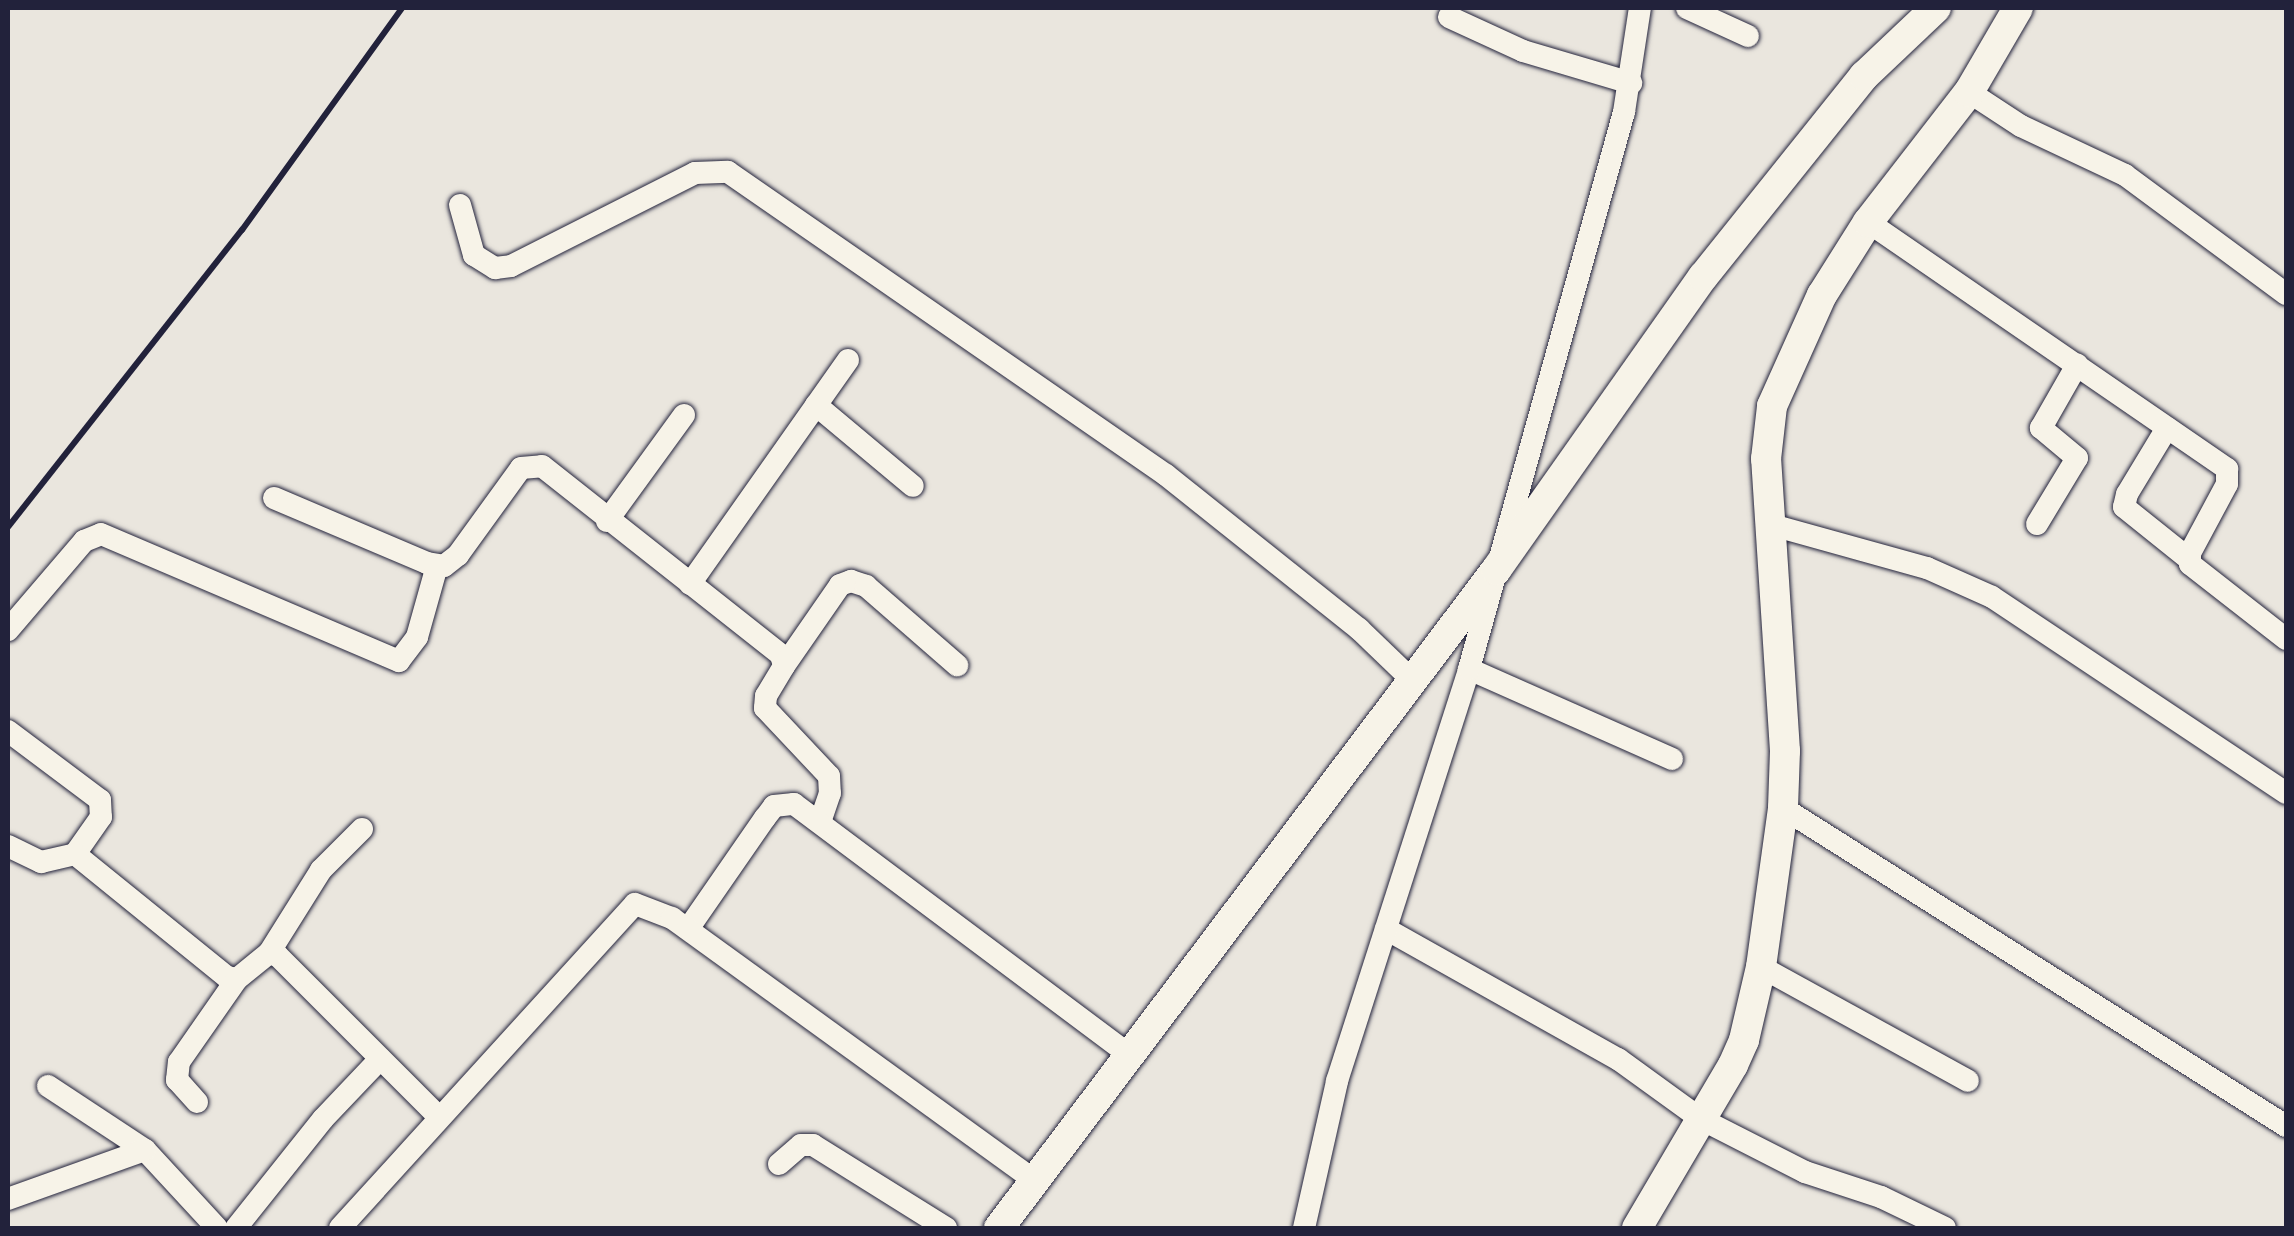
<!DOCTYPE html>
<html>
<head>
<meta charset="utf-8">
<style>
  body { margin:0 }
  #map { position:relative; width:2294px; height:1236px; overflow:hidden; background:#eae6de; font-family:Delius,sans-serif }
  div>[style] { position:absolute }
  [style*='--x'] { left:calc(var(--x)*1px); top:calc(var(--y)*1px); width:calc(var(--w)*1px); rotate:calc(var(--a)*1deg) }
  .roads { filter:drop-shadow(0 0 2px #22223b) drop-shadow(0 0 2px #22223b) }
  .minor>* { height:22px; margin:-11px; padding:0 11px; transform-origin:11px; border-radius:11px; background:#f7f3e8 }
  .tertiary>* { height:30px; margin:-15px; padding:0 15px; transform-origin:15px; border-radius:15px; background:#f7f3e8 }
  .rail>* { height:6px; margin:-3px; padding:0 3px; transform-origin:3px; border-radius:3px; background:#22223b }
  span { translate:-50% -50%; white-space:nowrap; text-align:center; line-height:1.15; -webkit-text-stroke:10px #f7f3e8; paint-order:stroke }
  .frame { position:absolute; inset:0; border:10px solid #22223b; pointer-events:none }
</style>
</head>
<body>
<div id="map">
  <div class="roads">
    <div class="minor">
      <i style="--x:1687;--y:8;--w:67;--a:24.7"></i>
      <i style="--x:1449;--y:17;--w:81;--a:24.7"></i>
      <i style="--x:1523;--y:51;--w:113;--a:16.5"></i>
      <i style="--x:1969;--y:92;--w:62;--a:33.2"></i>
      <i style="--x:2021;--y:126;--w:115;--a:25.2"></i>
      <i style="--x:2125;--y:175;--w:200;--a:36.5"></i>
      <i style="--x:460;--y:205;--w:52;--a:74.4"></i>
      <i style="--x:474;--y:255;--w:25;--a:32"></i>
      <i style="--x:495;--y:268;--w:16;--a:-7"></i>
      <i style="--x:511;--y:266;--w:206;--a:-26.8"></i>
      <i style="--x:695;--y:173;--w:33;--a:-2"></i>
      <i style="--x:728;--y:172;--w:533;--a:34.67"></i>
      <i style="--x:1166;--y:475;--w:247;--a:38.6"></i>
      <i style="--x:1359;--y:629;--w:74;--a:43.9"></i>
      <i style="--x:1868;--y:222;--w:436;--a:34.5"></i>
      <i style="--x:2227;--y:469;--w:15;--a:90"></i>
      <i style="--x:2227;--y:484;--w:78;--a:118.2"></i>
      <i style="--x:2190;--y:553;--w:11;--a:90"></i>
      <i style="--x:2190;--y:564;--w:122;--a:38"></i>
      <i style="--x:816;--y:405;--w:126;--a:39.9"></i>
      <i style="--x:2167;--y:428;--w:77;--a:121.2"></i>
      <i style="--x:2127;--y:494;--w:13;--a:103"></i>
      <i style="--x:2124;--y:507;--w:83;--a:38.7"></i>
      <i style="--x:274;--y:498;--w:166;--a:23"></i>
      <i style="--x:427;--y:563;--w:17;--a:10"></i>
      <i style="--x:444;--y:566;--w:18;--a:-38"></i>
      <i style="--x:458;--y:555;--w:107;--a:-54.1"></i>
      <i style="--x:521;--y:468;--w:21;--a:-5"></i>
      <i style="--x:542;--y:466;--w:305;--a:38.3"></i>
      <i style="--x:781;--y:655;--w:11;--a:75"></i>
      <i style="--x:784;--y:666;--w:35;--a:121"></i>
      <i style="--x:766;--y:696;--w:12;--a:95"></i>
      <i style="--x:765;--y:708;--w:93;--a:46.7"></i>
      <i style="--x:829;--y:776;--w:17;--a:87"></i>
      <i style="--x:830;--y:793;--w:31;--a:109"></i>
      <i style="--x:607;--y:521;--w:131;--a:-54"></i>
      <i style="--x:2037;--y:524;--w:77;--a:-58.8"></i>
      <i style="--x:2077;--y:458;--w:47;--a:-140.2"></i>
      <i style="--x:2041;--y:428;--w:73;--a:-60.3"></i>
      <i style="--x:1772;--y:525;--w:161;--a:15.5"></i>
      <i style="--x:1927;--y:568;--w:71;--a:24"></i>
      <i style="--x:1992;--y:597;--w:353;--a:33.7"></i>
      <i style="--x:690;--y:584;--w:274;--a:-54.8"></i>
      <i style="--x:8;--y:630;--w:117;--a:-49.5"></i>
      <i style="--x:84;--y:541;--w:18;--a:-22"></i>
      <i style="--x:101;--y:534;--w:324;--a:23.1"></i>
      <i style="--x:399;--y:661;--w:30;--a:-53"></i>
      <i style="--x:417;--y:637;--w:74;--a:-74.3"></i>
      <i style="--x:784;--y:666;--w:98;--a:-55.3"></i>
      <i style="--x:840;--y:585;--w:12;--a:-20"></i>
      <i style="--x:851;--y:581;--w:16;--a:18"></i>
      <i style="--x:866;--y:586;--w:121;--a:41"></i>
      <i style="--x:1469;--y:669;--w:222;--a:23.9"></i>
      <i style="--x:8;--y:731;--w:115;--a:36.9"></i>
      <i style="--x:100;--y:800;--w:17;--a:87"></i>
      <i style="--x:101;--y:817;--w:45;--a:125.1"></i>
      <i style="--x:1783;--y:808;--w:595;--a:32.3"></i>
      <i style="--x:8;--y:846;--w:37;--a:26"></i>
      <i style="--x:41;--y:862;--w:35;--a:-13"></i>
      <i style="--x:75;--y:854;--w:196;--a:39"></i>
      <i style="--x:227;--y:977;--w:10;--a:11"></i>
      <i style="--x:237;--y:979;--w:41;--a:-39.1"></i>
      <i style="--x:269;--y:953;--w:9;--a:18"></i>
      <i style="--x:278;--y:956;--w:228;--a:45"></i>
      <i style="--x:688;--y:929;--w:135;--a:-55.3"></i>
      <i style="--x:765;--y:818;--w:15;--a:-53"></i>
      <i style="--x:774;--y:806;--w:20;--a:-6"></i>
      <i style="--x:794;--y:804;--w:419;--a:36.8"></i>
      <i style="--x:1386;--y:929;--w:266;--a:29.3"></i>
      <i style="--x:1618;--y:1059;--w:102;--a:35.9"></i>
      <i style="--x:1701;--y:1119;--w:117;--a:27"></i>
      <i style="--x:1805;--y:1172;--w:80;--a:18.2"></i>
      <i style="--x:1881;--y:1197;--w:71;--a:25.8"></i>
      <i style="--x:269;--y:953;--w:98;--a:-57.9"></i>
      <i style="--x:321;--y:870;--w:58;--a:-45"></i>
      <i style="--x:1761;--y:967;--w:236;--a:28.8"></i>
      <i style="--x:48;--y:1086;--w:116;--a:33.4"></i>
      <i style="--x:145;--y:1150;--w:106;--a:47.3"></i>
      <i style="--x:197;--y:1102;--w:30;--a:-132"></i>
      <i style="--x:177;--y:1080;--w:18;--a:-84"></i>
      <i style="--x:179;--y:1062;--w:101;--a:-55.1"></i>
      <i style="--x:779;--y:1164;--w:29;--a:-41"></i>
      <i style="--x:801;--y:1145;--w:12;--a:0"></i>
      <i style="--x:813;--y:1145;--w:157;--a:32"></i>
      <i style="--x:8;--y:1199;--w:145;--a:-19.7"></i>
      <i style="--x:236;--y:1228;--w:139;--a:-51.4"></i>
      <i style="--x:323;--y:1119;--w:83;--a:-46.5"></i>
      <i style="--x:340;--y:1228;--w:438;--a:-47.7"></i>
      <i style="--x:635;--y:904;--w:40;--a:21"></i>
      <i style="--x:672;--y:918;--w:447;--a:35.9"></i>
      <i style="--x:1304;--y:1228;--w:151;--a:-77.3"></i>
      <i style="--x:1337;--y:1081;--w:433;--a:-72.2"></i>
      <i style="--x:1469;--y:669;--w:578;--a:-74.45"></i>
      <i style="--x:1624;--y:112;--w:105;--a:-81.3"></i>
    </div>
    <div class="tertiary">
      <i style="--x:999;--y:1228;--w:825;--a:-52.94"></i>
      <i style="--x:1496;--y:570;--w:359;--a:-54.8"></i>
      <i style="--x:1703;--y:277;--w:258;--a:-51.3"></i>
      <i style="--x:1864;--y:76;--w:99;--a:-43.4"></i>
      <i style="--x:1637;--y:1228;--w:189;--a:-59.5"></i>
      <i style="--x:1733;--y:1065;--w:27;--a:-66"></i>
      <i style="--x:1744;--y:1040;--w:75;--a:-76.9"></i>
      <i style="--x:1761;--y:967;--w:161;--a:-82.1"></i>
      <i style="--x:1783;--y:808;--w:57;--a:-88"></i>
      <i style="--x:1785;--y:751;--w:293;--a:-93.7"></i>
      <i style="--x:1766;--y:459;--w:53;--a:-83.5"></i>
      <i style="--x:1772;--y:406;--w:122;--a:-65.8"></i>
      <i style="--x:1822;--y:295;--w:86;--a:-57.8"></i>
      <i style="--x:1868;--y:222;--w:165;--a:-52.2"></i>
      <i style="--x:1969;--y:92;--w:97;--a:-59.7"></i>
    </div>
  </div>
  <div class="rail">
    <i style="--x:8;--y:527;--w:378;--a:-51.8"></i>
    <i style="--x:242;--y:230;--w:274;--a:-54.2"></i>
  </div>
  <div class="frame"></div>
</div>
</body>
</html>
